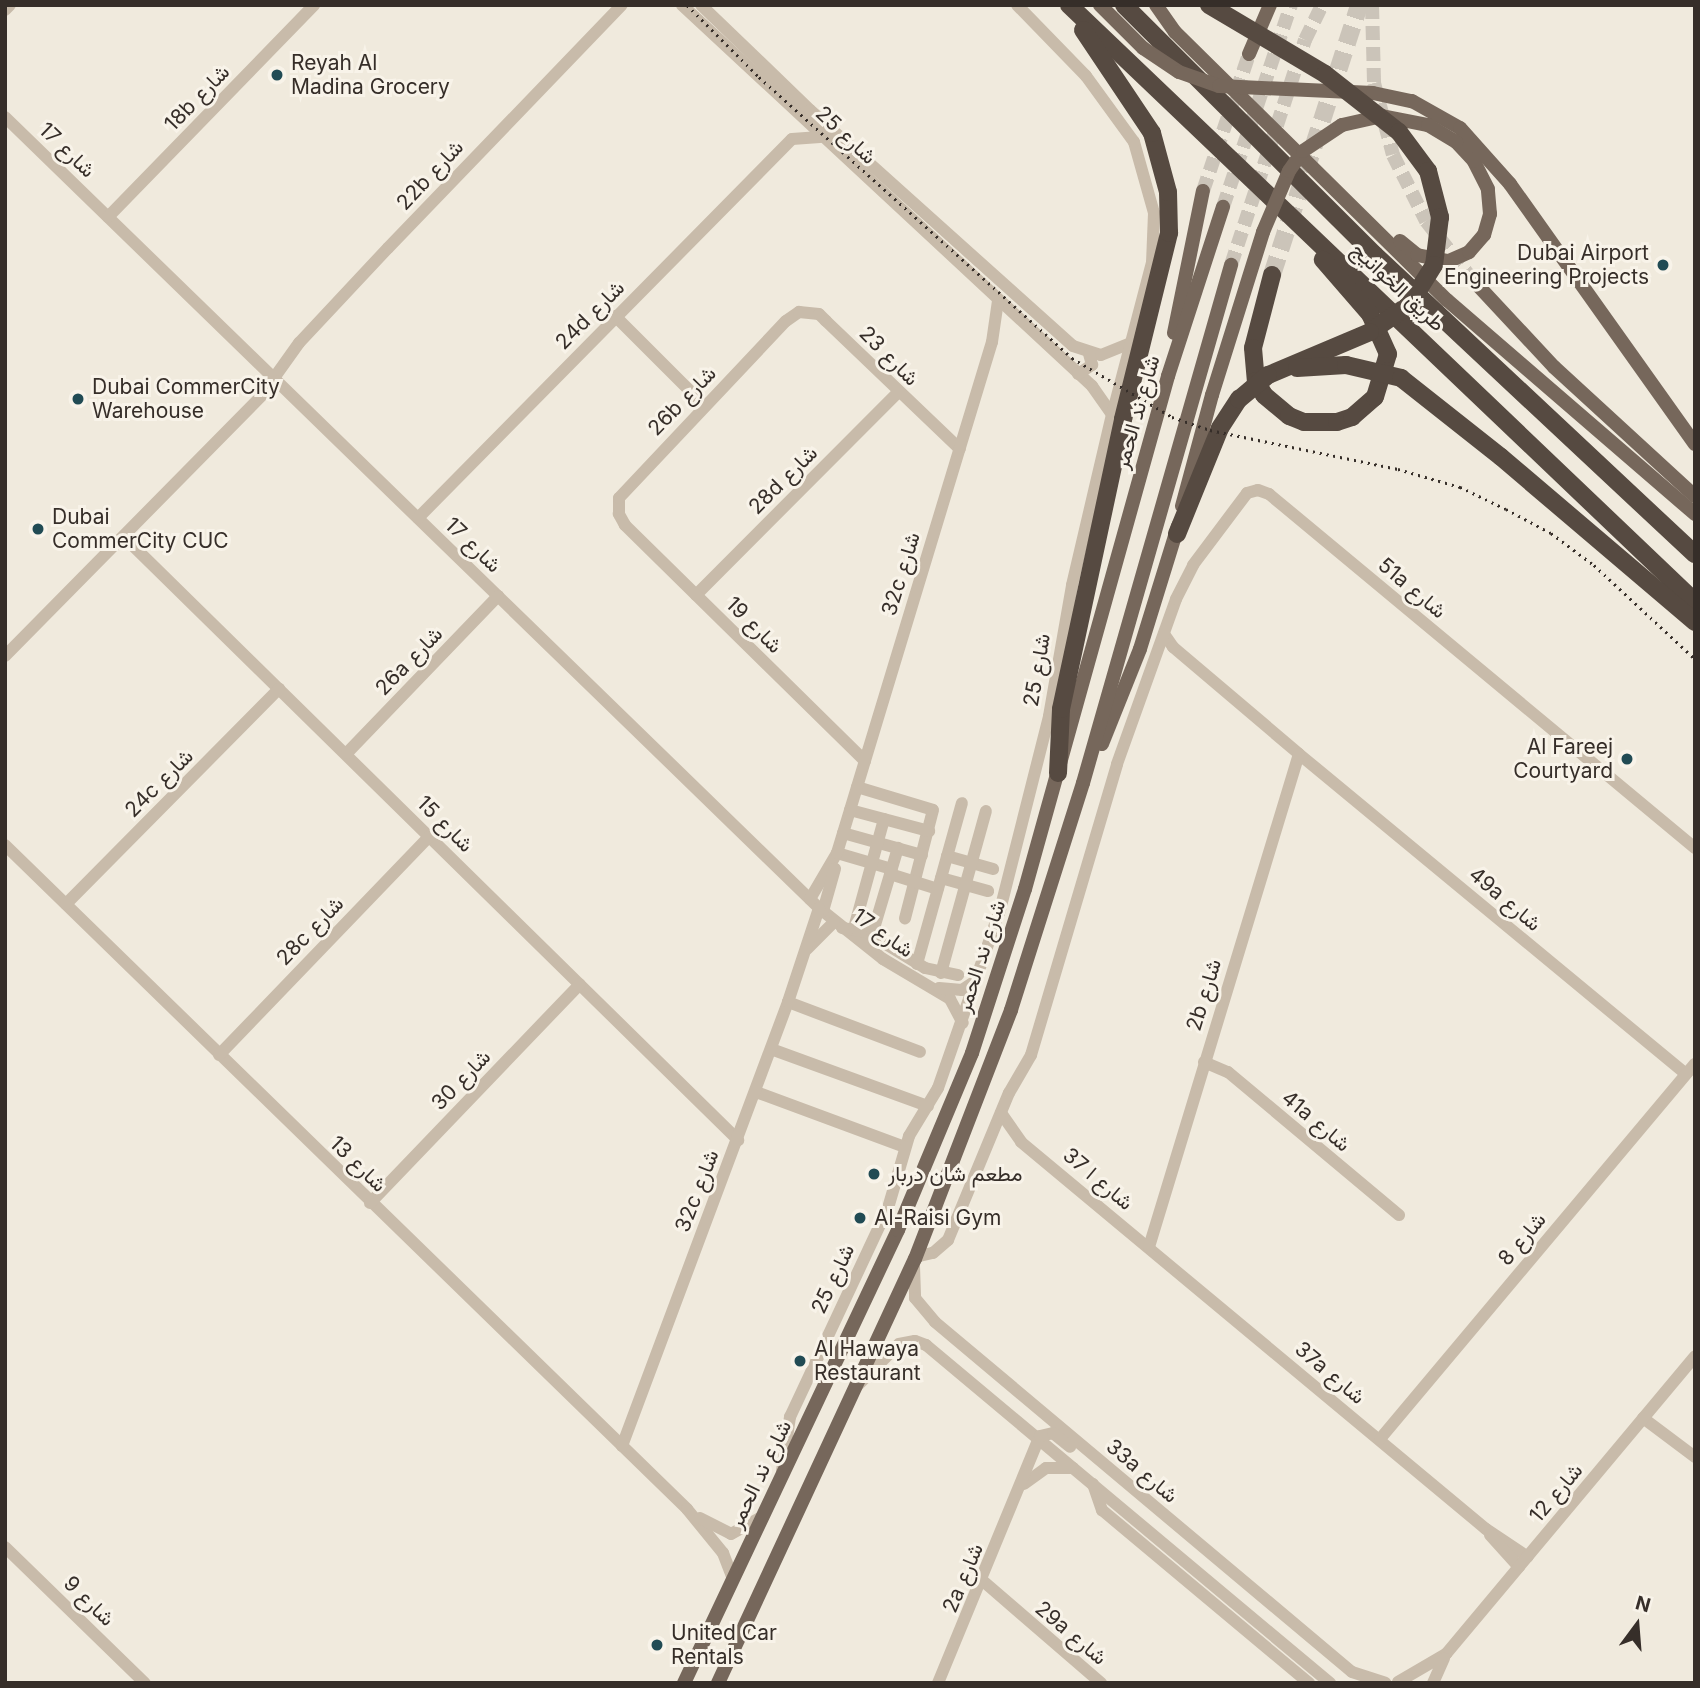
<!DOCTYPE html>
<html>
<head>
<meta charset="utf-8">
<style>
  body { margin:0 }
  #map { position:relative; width:1700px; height:1688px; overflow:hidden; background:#f0eadd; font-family:Inter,Vazirmatn,sans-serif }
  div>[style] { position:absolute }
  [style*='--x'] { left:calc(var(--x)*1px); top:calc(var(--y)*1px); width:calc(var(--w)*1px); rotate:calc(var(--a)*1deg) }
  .major-tunnel>* { height:14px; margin-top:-7px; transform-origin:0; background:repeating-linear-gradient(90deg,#cbc4b9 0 14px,transparent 0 21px) }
  .highway-tunnel>* { height:18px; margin-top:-9px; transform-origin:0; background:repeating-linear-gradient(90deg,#cbc4b9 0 18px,transparent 0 27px) }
  .minor>* { height:12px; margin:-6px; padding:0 6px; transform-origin:6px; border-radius:6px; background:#c8bbaa }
  .major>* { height:14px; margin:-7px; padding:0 7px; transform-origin:7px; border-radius:7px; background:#76675b }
  .highway>* { height:18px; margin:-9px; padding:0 9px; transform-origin:9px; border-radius:9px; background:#564a41 }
  .rail>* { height:2.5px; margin-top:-1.25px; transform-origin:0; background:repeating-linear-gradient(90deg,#362e29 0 2px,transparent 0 7px) }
  .major-bridge>* { height:14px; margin:-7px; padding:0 7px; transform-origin:7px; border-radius:7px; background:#76675b }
  .highway-bridge>* { height:18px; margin:-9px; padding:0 9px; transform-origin:9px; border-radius:9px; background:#564a41 }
  .dots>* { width:19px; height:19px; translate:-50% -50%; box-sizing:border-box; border:4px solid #f8f3e9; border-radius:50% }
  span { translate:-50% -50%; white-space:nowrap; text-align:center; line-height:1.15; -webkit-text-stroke:6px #f8f3e9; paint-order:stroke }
  .poi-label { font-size:21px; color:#362e29 }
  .left { translate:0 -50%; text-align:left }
  .right { translate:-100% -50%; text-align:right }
  .street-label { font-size:21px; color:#362e29 }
  .frame { position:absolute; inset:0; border:7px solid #362e29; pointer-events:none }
  .north { position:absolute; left:1602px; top:1590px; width:70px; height:70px; -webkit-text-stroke:5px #f8f3e9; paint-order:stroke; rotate:16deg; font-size:19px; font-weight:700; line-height:28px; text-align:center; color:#362e29 }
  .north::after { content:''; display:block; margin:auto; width:24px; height:32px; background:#362e29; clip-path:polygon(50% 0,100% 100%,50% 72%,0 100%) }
</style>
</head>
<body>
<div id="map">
  <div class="major-tunnel">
    <i style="--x:1372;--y:5;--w:78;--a:88.5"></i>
    <i style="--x:1374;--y:83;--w:74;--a:75.2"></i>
    <i style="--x:1393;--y:155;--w:74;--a:63.4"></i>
    <i style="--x:1426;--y:221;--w:73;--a:51.7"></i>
    <i style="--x:1203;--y:191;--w:145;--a:-71.4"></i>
    <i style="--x:1223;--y:207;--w:213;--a:-71.4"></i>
    <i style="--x:1231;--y:265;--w:237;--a:-71.8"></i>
    <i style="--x:1305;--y:40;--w:39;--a:-64"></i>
  </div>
  <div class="highway-tunnel">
    <i style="--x:1272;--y:275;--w:284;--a:-72.1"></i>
  </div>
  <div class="minor">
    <i style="--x:682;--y:5;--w:560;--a:42.9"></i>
    <i style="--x:1092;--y:386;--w:35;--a:55"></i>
    <i style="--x:701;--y:5;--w:151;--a:43.9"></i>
    <i style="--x:810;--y:110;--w:353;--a:41.9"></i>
    <i style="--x:1073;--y:346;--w:29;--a:18"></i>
    <i style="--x:1101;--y:355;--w:32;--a:-22"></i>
    <i style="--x:5;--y:10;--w:7;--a:-45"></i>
    <i style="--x:5;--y:117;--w:1135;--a:44.18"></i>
    <i style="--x:819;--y:908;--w:82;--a:38.6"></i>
    <i style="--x:883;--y:959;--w:78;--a:30.8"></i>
    <i style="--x:950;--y:999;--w:27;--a:62"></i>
    <i style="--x:108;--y:217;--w:296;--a:-45.8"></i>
    <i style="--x:615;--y:316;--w:127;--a:45"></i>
    <i style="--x:1078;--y:374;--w:17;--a:-33"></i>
    <i style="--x:1092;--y:365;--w:11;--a:-105"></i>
    <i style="--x:274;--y:378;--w:43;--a:-54.5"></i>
    <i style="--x:299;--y:343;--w:130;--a:-46.9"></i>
    <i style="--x:388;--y:248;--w:337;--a:-46.1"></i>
    <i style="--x:418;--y:518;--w:532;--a:-45.38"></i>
    <i style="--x:792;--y:139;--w:28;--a:-4"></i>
    <i style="--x:124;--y:537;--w:861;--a:44.48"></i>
    <i style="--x:696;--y:595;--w:286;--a:-45.1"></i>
    <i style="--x:1164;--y:634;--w:16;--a:55"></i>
    <i style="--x:1173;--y:647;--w:165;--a:40.3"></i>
    <i style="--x:1299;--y:754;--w:502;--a:39.59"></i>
    <i style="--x:5;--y:656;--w:386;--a:-45.4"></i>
    <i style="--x:347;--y:753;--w:218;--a:-46.1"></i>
    <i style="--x:865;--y:761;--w:337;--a:-135.5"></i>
    <i style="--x:625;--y:525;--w:13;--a:-119"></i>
    <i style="--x:619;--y:514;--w:16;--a:-90"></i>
    <i style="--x:619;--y:498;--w:243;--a:-46.7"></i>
    <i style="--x:786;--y:321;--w:16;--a:-35"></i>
    <i style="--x:799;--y:312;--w:20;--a:6"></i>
    <i style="--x:819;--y:314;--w:10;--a:45"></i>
    <i style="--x:826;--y:321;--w:185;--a:43.7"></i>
    <i style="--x:857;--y:787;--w:79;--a:16.8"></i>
    <i style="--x:933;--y:810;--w:112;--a:104.5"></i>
    <i style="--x:850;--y:810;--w:82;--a:14.9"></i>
    <i style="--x:843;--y:833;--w:82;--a:15.6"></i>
    <i style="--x:5;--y:845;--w:952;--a:44.23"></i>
    <i style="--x:687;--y:1509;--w:57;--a:50.7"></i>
    <i style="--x:723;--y:1553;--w:28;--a:69"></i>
    <i style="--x:837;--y:853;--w:57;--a:16.2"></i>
    <i style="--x:947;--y:856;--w:48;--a:15.8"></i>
    <i style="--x:890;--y:874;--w:50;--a:17.4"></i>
    <i style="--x:941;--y:878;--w:49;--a:15.5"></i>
    <i style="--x:810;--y:899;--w:53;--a:-59.6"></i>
    <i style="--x:837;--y:853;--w:534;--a:-73.13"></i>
    <i style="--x:992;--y:342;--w:41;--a:-81.7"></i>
    <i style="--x:66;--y:904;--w:303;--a:-45.3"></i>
    <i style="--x:823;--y:911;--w:44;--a:-74.1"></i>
    <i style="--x:842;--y:928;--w:24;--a:9"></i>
    <i style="--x:866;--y:932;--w:69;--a:31.4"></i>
    <i style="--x:925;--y:968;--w:34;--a:12"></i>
    <i style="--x:854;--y:928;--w:113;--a:-74.6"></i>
    <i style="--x:872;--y:935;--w:91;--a:-73.4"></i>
    <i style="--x:807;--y:949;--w:38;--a:-45"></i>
    <i style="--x:917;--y:964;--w:167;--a:-74.4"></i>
    <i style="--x:941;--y:973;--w:168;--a:-74.5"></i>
    <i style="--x:939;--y:988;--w:23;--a:5"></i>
    <i style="--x:962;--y:990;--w:18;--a:-34"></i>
    <i style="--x:788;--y:1002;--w:141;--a:20.7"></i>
    <i style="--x:771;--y:1049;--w:167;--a:20"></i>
    <i style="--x:219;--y:1055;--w:304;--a:-46.1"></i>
    <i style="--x:1204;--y:1062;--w:26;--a:23"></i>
    <i style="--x:1228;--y:1072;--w:223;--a:39.9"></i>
    <i style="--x:756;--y:1092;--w:159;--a:20.3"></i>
    <i style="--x:1001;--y:1113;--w:35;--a:55"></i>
    <i style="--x:1021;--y:1142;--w:605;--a:39.77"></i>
    <i style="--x:1486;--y:1529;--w:50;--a:33.7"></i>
    <i style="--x:370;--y:1203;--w:303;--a:-46.2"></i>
    <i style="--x:1149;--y:1247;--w:515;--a:-73.08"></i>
    <i style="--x:915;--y:1257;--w:18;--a:-13"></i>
    <i style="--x:933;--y:1253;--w:20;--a:-41"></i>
    <i style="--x:948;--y:1240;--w:159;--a:-67.5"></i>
    <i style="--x:1009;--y:1093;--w:44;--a:-59.9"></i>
    <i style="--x:1031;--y:1055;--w:303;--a:-73.5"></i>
    <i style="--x:1117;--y:764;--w:175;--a:-70.3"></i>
    <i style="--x:1176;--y:599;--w:38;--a:-63"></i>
    <i style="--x:1193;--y:565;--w:90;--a:-53.1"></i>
    <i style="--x:1247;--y:493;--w:11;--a:-15"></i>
    <i style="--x:1258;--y:490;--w:12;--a:20"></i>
    <i style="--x:1269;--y:494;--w:554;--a:39.73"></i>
    <i style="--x:914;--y:1266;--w:32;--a:88"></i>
    <i style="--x:915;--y:1298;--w:31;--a:50"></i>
    <i style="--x:935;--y:1322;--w:544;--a:40.01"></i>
    <i style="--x:1352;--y:1672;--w:35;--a:18"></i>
    <i style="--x:857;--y:1386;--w:59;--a:-45"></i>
    <i style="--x:899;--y:1344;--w:16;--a:-11"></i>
    <i style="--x:915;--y:1341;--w:12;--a:20"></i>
    <i style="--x:926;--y:1345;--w:527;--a:39.92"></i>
    <i style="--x:1643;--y:1418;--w:65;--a:36.9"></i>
    <i style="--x:1380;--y:1439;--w:490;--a:-50"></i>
    <i style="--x:622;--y:1446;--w:474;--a:-69.5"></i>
    <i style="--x:788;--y:1002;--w:99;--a:-71.7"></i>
    <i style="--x:782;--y:1471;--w:55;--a:-81.6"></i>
    <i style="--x:790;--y:1417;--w:231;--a:-64.9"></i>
    <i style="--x:888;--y:1208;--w:75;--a:-73.7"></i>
    <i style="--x:909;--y:1136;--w:56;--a:-58.9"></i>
    <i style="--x:938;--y:1088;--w:188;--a:-70.8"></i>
    <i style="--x:1000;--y:910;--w:200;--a:-75.8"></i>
    <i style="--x:1049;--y:716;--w:133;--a:-80"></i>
    <i style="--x:1072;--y:585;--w:175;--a:-76.8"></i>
    <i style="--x:1112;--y:415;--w:157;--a:-75.3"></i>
    <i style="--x:1152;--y:263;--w:50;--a:-87.7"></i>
    <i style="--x:1154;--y:213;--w:74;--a:-105.7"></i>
    <i style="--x:1134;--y:142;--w:82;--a:-126"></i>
    <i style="--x:1086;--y:76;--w:99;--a:-134.2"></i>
    <i style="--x:1024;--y:1484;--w:27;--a:-36"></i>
    <i style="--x:1046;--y:1468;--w:27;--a:0"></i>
    <i style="--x:1093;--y:1484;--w:28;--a:71"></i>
    <i style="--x:1102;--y:1510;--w:270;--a:39.9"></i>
    <i style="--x:700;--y:1518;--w:35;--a:27"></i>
    <i style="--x:731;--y:1534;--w:37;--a:-29"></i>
    <i style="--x:1490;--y:1535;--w:43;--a:47.8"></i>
    <i style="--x:5;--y:1547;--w:195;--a:44.2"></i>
    <i style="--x:983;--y:1581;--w:156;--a:40.8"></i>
    <i style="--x:1398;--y:1682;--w:56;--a:-30.3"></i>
    <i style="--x:1446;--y:1654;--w:388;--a:-50.1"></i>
    <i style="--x:938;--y:1683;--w:267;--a:-67.6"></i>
    <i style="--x:1040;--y:1436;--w:13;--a:-13"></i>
    <i style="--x:1053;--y:1433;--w:22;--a:39"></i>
    <i style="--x:1433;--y:1683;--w:27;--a:-66"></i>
  </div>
  <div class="major">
    <i style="--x:1100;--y:5;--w:61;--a:45"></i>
    <i style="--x:1156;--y:5;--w:33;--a:55"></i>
    <i style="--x:1175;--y:32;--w:382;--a:44.6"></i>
    <i style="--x:1447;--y:300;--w:328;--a:40.8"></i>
    <i style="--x:1249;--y:54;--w:53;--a:-66.8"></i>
    <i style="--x:1510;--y:184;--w:319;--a:54.6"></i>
    <i style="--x:1400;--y:241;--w:22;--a:39"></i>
    <i style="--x:1417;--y:255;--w:33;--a:11"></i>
    <i style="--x:1449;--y:261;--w:22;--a:-24"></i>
    <i style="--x:1469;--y:252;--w:23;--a:-49"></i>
    <i style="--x:1484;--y:235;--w:22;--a:-74"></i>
    <i style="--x:1490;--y:214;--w:25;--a:-95"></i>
    <i style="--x:1488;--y:189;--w:31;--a:-117"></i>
    <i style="--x:1474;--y:161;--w:26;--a:-133"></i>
    <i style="--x:1471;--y:278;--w:122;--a:47"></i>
    <i style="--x:1554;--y:367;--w:191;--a:42.5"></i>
    <i style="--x:1174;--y:333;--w:145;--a:-78.5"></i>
    <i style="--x:1182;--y:506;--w:115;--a:-74.9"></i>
    <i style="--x:1102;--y:744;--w:102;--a:-68.2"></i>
    <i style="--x:1140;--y:649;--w:129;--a:-72.8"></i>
    <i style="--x:684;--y:1683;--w:501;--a:-64.71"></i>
    <i style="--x:898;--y:1230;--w:192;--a:-67.3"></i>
    <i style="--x:972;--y:1053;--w:172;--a:-72.1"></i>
    <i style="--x:1025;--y:889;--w:533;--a:-74.42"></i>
    <i style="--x:1168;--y:376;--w:178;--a:-72"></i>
    <i style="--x:718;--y:1683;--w:468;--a:-65.1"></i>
    <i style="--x:915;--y:1259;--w:267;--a:-68.9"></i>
    <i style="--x:1011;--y:1010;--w:238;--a:-72.4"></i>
    <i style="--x:1083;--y:783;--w:539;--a:-74.05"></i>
  </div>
  <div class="highway">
    <i style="--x:1069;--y:5;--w:865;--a:43.64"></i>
    <i style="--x:1124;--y:5;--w:354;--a:44.9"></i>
    <i style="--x:1375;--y:255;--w:438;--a:43.1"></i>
    <i style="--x:1272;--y:275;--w:75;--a:104.6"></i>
    <i style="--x:1253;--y:348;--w:33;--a:85"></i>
    <i style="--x:1256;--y:381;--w:16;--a:60"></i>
    <i style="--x:1264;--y:395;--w:33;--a:40"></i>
    <i style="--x:1289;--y:416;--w:16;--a:22"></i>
    <i style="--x:1304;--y:422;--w:33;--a:0"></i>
    <i style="--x:1337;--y:422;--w:16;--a:-18"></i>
    <i style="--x:1352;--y:417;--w:30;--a:-41"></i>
    <i style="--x:1375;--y:397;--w:45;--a:-73.2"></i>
    <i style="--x:1388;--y:354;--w:44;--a:-114.2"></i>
    <i style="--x:1370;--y:314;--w:72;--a:-131"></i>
    <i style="--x:1501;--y:457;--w:255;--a:40.4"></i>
    <i style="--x:1177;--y:534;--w:114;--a:-67.9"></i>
    <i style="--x:1220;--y:428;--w:35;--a:-57"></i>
    <i style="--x:1058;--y:773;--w:64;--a:-87.3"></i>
    <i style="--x:1061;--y:709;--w:297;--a:-77.9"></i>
    <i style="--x:1123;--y:419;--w:192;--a:-76.1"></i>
    <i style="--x:1169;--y:233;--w:41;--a:-91.4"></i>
    <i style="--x:1168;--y:192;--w:61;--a:-105.2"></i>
    <i style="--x:1152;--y:133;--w:124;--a:-123.8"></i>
  </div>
  <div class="rail">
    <i style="--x:687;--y:5;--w:102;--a:45"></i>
    <i style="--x:759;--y:77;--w:421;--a:41.9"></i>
    <i style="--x:1072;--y:358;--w:116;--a:30.5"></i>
    <i style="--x:1172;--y:417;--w:40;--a:18.9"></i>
    <i style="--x:1210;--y:430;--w:192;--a:11.7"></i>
    <i style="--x:1398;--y:469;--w:65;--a:16.2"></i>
    <i style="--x:1460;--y:487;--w:51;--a:25.6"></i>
    <i style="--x:1506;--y:509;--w:51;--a:28.1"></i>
    <i style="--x:1551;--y:533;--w:54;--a:36.7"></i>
    <i style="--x:1594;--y:565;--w:138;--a:42.9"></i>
  </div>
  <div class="major-bridge">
    <i style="--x:1143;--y:48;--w:43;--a:33.7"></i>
    <i style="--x:1179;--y:72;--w:42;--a:19.3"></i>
    <i style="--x:1219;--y:86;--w:154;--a:2.6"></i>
    <i style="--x:1373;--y:93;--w:40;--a:12"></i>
    <i style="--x:1412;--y:101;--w:55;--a:29.4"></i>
    <i style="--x:1460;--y:128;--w:75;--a:48.2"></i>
    <i style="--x:1212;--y:395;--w:171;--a:-72.6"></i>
    <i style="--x:1263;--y:232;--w:66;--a:-66.9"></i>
    <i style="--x:1289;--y:171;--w:24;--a:-55"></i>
    <i style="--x:1303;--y:151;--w:47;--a:-33.7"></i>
    <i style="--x:1342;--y:125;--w:41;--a:-12.7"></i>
    <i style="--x:1382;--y:116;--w:47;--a:11.1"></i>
    <i style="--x:1428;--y:125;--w:33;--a:31"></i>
  </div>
  <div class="highway-bridge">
    <i style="--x:1209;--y:5;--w:135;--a:30.7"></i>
    <i style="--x:1325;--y:74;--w:94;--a:38.1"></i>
    <i style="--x:1399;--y:132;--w:49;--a:53.4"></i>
    <i style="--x:1428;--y:171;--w:48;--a:75.4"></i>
    <i style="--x:1440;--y:217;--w:48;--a:97.1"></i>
    <i style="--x:1434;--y:265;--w:47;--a:122"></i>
    <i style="--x:1409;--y:305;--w:47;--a:145.3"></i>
    <i style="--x:1370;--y:332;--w:111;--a:157.1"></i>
    <i style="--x:1268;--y:375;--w:38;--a:140"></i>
    <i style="--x:1297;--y:368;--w:49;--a:-3.5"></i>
    <i style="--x:1346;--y:365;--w:57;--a:13.3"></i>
    <i style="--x:1401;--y:378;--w:127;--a:38.3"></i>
  </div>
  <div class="dots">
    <i style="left:277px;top:75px;background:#214b54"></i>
    <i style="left:1663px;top:265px;background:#214b54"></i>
    <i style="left:78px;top:399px;background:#214b54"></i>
    <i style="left:38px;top:529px;background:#214b54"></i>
    <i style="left:1627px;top:759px;background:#214b54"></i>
    <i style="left:874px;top:1174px;background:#214b54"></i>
    <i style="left:860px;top:1218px;background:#214b54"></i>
    <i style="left:800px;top:1361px;background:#214b54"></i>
    <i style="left:657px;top:1645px;background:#214b54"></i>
  </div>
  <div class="poi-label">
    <span class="left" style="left:291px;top:75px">Reyah Al<br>Madina Grocery</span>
    <span class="right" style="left:1649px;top:265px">Dubai Airport<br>Engineering Projects</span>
    <span class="left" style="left:92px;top:399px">Dubai CommerCity<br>Warehouse</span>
    <span class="left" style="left:52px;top:529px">Dubai<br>CommerCity CUC</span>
    <span class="right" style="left:1613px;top:759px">Al Fareej<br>Courtyard</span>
    <span class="left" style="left:888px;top:1174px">مطعم شان دربار</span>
    <span class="left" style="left:874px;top:1218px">Al-Raisi Gym</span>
    <span class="left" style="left:814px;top:1361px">Al Hawaya<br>Restaurant</span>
    <span class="left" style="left:671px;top:1645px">United Car<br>Rentals</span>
  </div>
  <div class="street-label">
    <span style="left:197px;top:98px;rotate:-46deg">18b شارع</span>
    <span style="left:846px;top:135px;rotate:43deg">شارع 25</span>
    <span style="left:67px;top:150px;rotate:44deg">شارع 17</span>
    <span style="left:430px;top:175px;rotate:-47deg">22b شارع</span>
    <span style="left:1398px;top:287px;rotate:43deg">طريق الخوانيج</span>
    <span style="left:590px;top:315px;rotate:-45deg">24d شارع</span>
    <span style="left:889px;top:356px;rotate:45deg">شارع 23</span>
    <span style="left:682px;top:401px;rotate:-46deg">26b شارع</span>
    <span style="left:1137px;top:412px;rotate:-74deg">شارع ند الحمر</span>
    <span style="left:783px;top:480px;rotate:-45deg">28d شارع</span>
    <span style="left:473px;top:545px;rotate:44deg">شارع 17</span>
    <span style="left:901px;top:574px;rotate:-73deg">32c شارع</span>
    <span style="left:1412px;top:588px;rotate:40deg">51a شارع</span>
    <span style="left:754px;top:625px;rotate:45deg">شارع 19</span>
    <span style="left:409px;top:661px;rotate:-46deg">26a شارع</span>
    <span style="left:1037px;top:670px;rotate:-80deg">شارع 25</span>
    <span style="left:159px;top:783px;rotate:-45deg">24c شارع</span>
    <span style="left:445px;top:824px;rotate:45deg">شارع 15</span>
    <span style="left:1505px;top:899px;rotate:40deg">49a شارع</span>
    <span style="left:310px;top:931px;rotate:-46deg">28c شارع</span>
    <span style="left:883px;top:933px;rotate:35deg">شارع 17</span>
    <span style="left:981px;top:956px;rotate:-72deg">شارع ند الحمر</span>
    <span style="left:1204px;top:995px;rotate:-73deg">2b شارع</span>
    <span style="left:461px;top:1080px;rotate:-46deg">شارع 30</span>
    <span style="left:1316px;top:1121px;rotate:40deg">41a شارع</span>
    <span style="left:358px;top:1164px;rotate:44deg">شارع 13</span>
    <span style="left:1098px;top:1179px;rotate:40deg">شارع ا 37</span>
    <span style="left:697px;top:1191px;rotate:-69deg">32c شارع</span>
    <span style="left:1522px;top:1239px;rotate:-50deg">شارع 8</span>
    <span style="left:833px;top:1279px;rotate:-65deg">شارع 25</span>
    <span style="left:1330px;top:1373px;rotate:40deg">37a شارع</span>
    <span style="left:1142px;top:1471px;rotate:40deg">33a شارع</span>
    <span style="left:760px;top:1474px;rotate:-64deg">شارع ند الحمر</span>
    <span style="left:1556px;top:1493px;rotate:-50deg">شارع 12</span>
    <span style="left:963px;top:1578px;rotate:-67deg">2a شارع</span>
    <span style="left:89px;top:1601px;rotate:44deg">شارع 9</span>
    <span style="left:1071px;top:1633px;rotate:40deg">29a شارع</span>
  </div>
  <div class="frame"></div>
  <div class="north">N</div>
</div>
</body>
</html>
